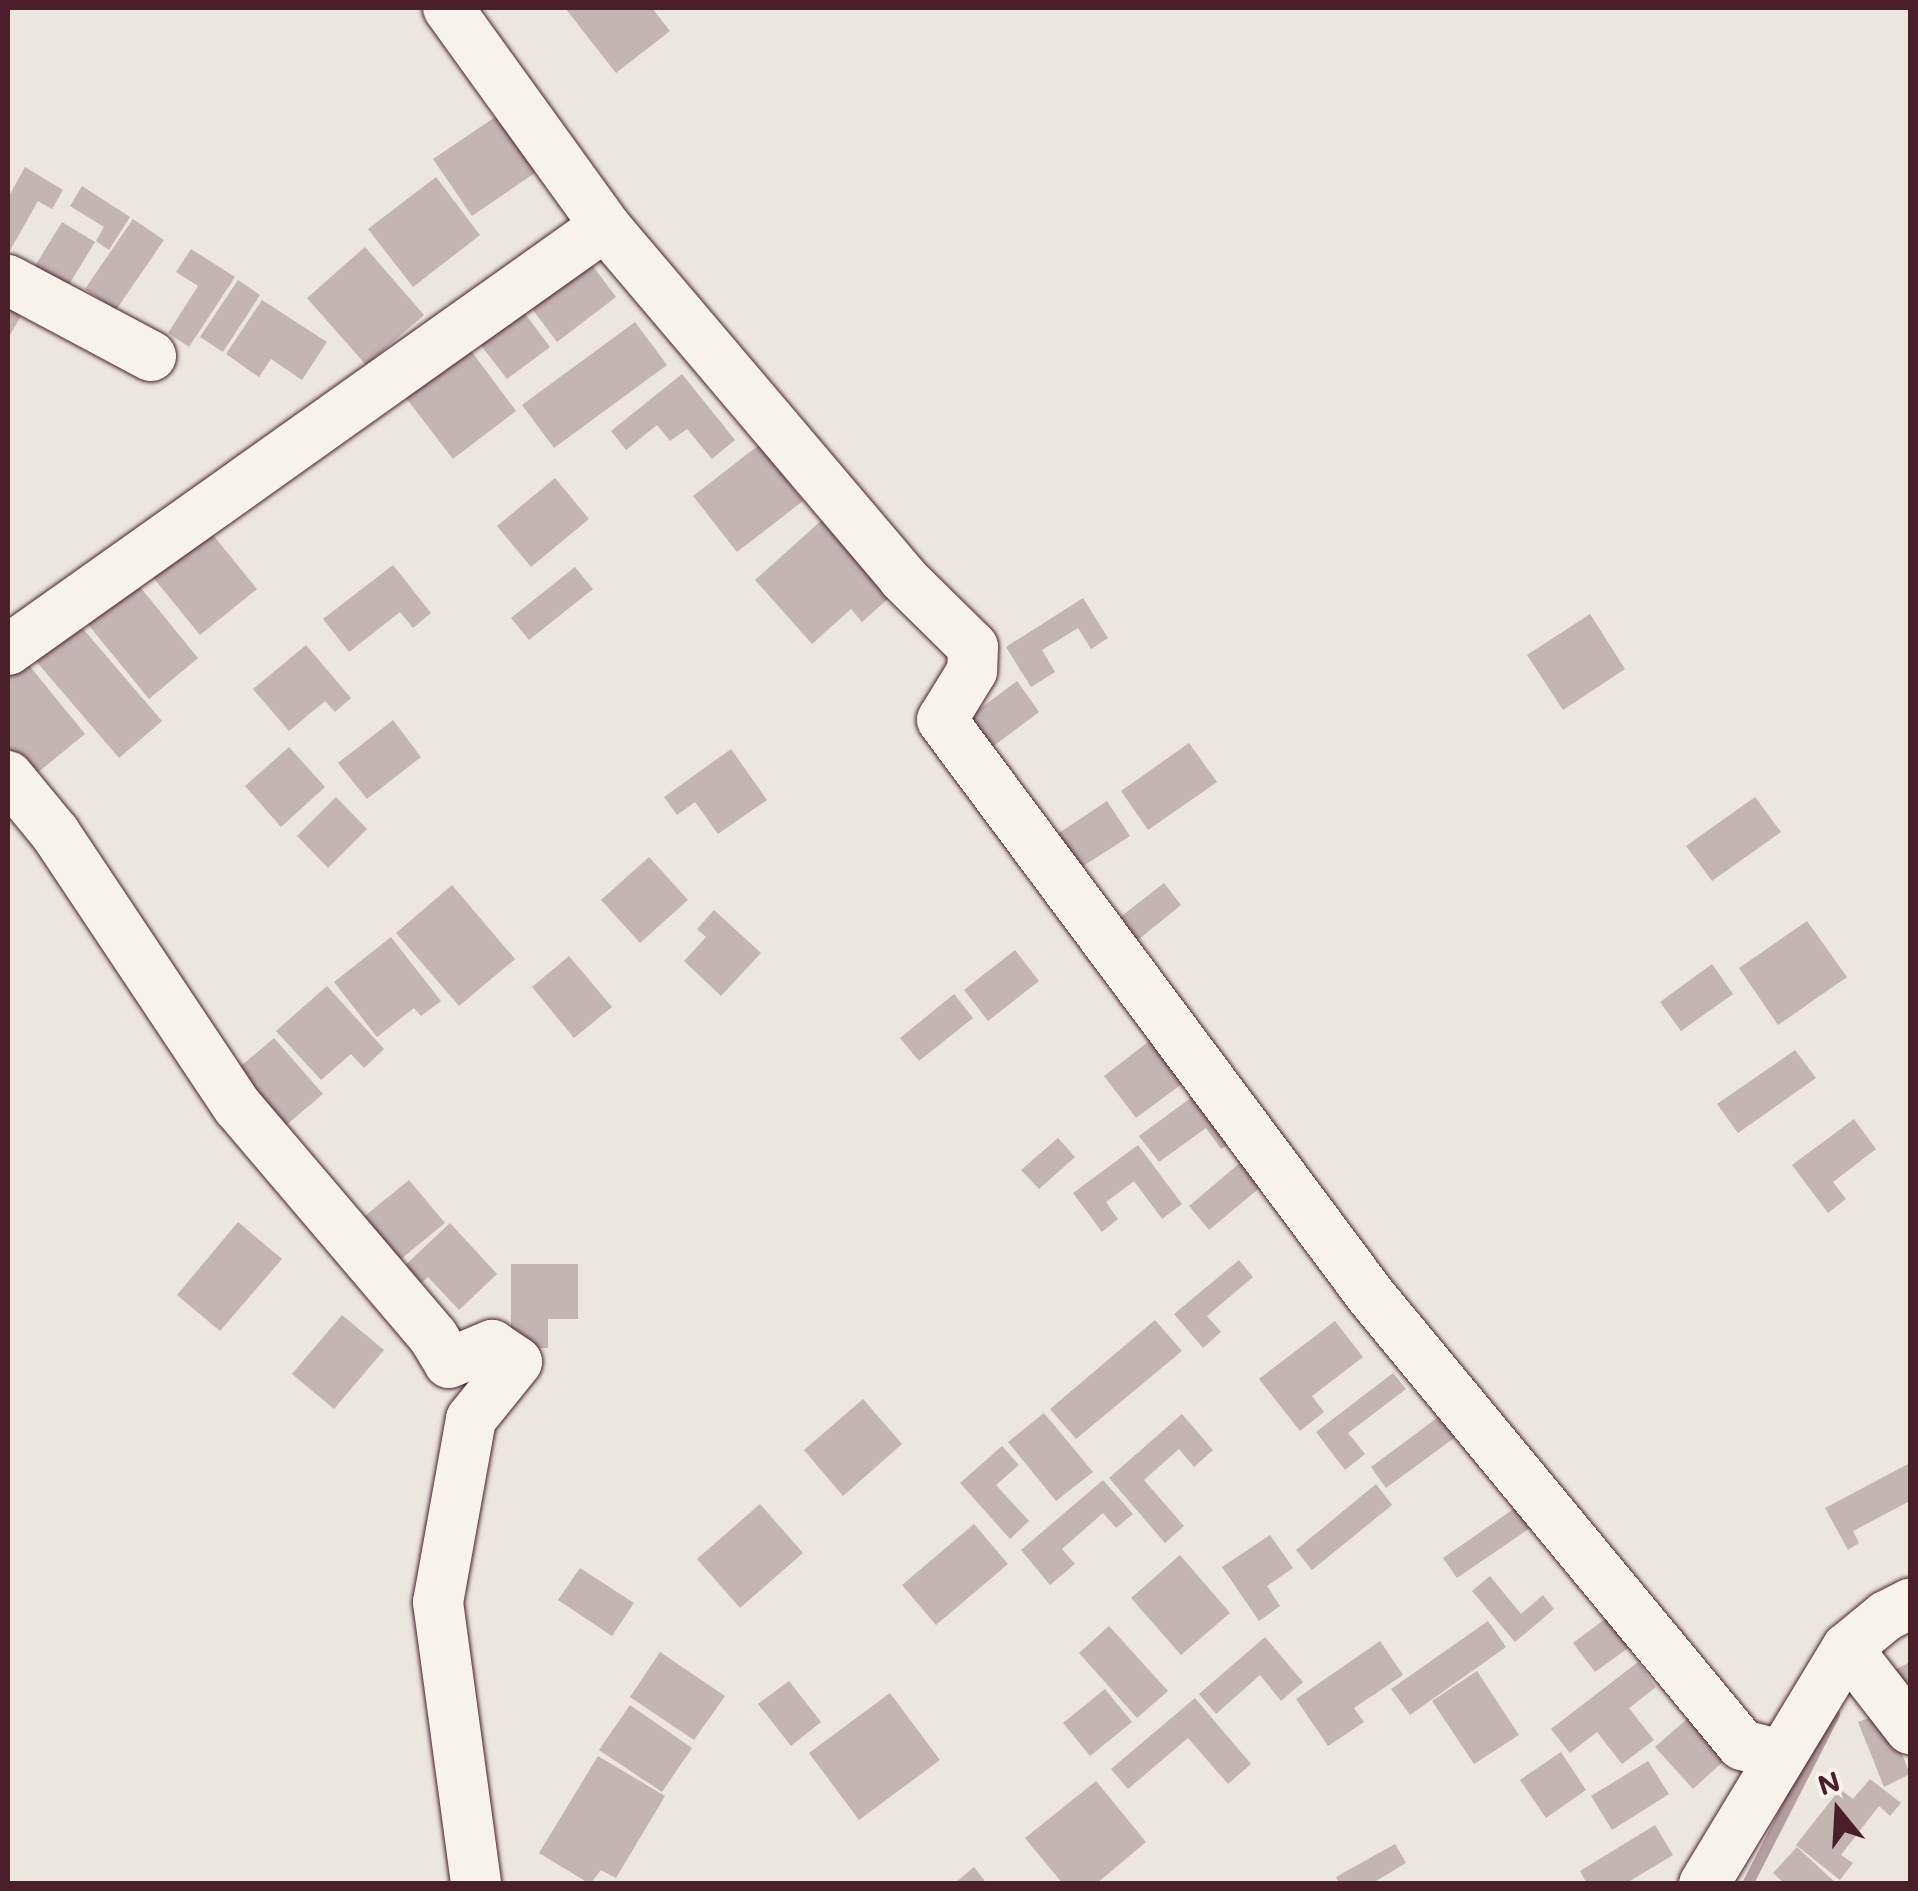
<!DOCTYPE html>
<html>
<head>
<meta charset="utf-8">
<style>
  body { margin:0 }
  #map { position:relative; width:1918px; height:1891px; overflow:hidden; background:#ece6dd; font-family:Mali,sans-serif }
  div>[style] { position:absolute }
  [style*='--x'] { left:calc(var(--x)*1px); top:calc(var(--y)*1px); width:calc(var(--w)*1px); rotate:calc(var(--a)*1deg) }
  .stream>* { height:11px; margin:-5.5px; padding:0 5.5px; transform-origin:5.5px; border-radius:5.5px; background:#b39f9d }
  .building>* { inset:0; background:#c4b5b0 }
  .roads { filter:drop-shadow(0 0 2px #4a1f2b) drop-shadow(0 0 2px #4a1f2b) }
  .minor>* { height:50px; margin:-25px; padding:0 25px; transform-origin:25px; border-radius:25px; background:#f7f3e8 }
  span { translate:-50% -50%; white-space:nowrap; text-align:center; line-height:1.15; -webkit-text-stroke:10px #f7f3e8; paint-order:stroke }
  .frame { position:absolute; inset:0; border:10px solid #4a1f2b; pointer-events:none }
  .north { position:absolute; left:1788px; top:1761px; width:100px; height:100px; -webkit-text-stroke:8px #f7f3e8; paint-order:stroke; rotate:342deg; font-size:28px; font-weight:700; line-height:40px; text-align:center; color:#4a1f2b }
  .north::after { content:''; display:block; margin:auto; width:35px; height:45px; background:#4a1f2b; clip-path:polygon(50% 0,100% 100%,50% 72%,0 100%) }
</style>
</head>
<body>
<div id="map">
  <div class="stream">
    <i style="--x:1747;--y:1884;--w:191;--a:-62.9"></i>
  </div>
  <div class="building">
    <i style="clip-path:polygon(565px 8px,652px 8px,670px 31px,616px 73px)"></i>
    <i style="clip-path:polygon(504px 111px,542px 168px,472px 216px,433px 159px)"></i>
    <i style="clip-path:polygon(25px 167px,63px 190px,52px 209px,38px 201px,8px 254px,8px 198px)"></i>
    <i style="clip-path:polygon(436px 177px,480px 235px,413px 287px,368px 229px)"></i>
    <i style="clip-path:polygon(82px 186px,130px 217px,109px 250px,96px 241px,104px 227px,70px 206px)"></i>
    <i style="clip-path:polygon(133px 219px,164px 240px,116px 310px,85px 289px)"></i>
    <i style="clip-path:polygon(62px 222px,95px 242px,65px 291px,32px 271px)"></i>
    <i style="clip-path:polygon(365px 247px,424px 315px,366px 365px,307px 298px)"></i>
    <i style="clip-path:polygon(191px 249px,235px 277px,189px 347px,168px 333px,198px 286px,176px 272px)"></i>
    <i style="clip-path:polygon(583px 253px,616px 297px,557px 342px,524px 298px)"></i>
    <i style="clip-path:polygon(238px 280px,260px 295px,223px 352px,200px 337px)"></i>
    <i style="clip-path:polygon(262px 300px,327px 342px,302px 380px,271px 359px,259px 377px,226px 354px)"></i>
    <i style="clip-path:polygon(517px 303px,550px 347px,507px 379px,473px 335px)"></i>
    <i style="clip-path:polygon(8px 308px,21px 316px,8px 338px)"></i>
    <i style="clip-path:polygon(635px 322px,667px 365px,554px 448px,522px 405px)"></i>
    <i style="clip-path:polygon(460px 336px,516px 411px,453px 459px,396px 385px)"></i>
    <i style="clip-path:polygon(682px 374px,735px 440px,712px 459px,687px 429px,670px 441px,657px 425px,626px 450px,611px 431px)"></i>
    <i style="clip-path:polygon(759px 445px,803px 501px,737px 552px,693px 496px)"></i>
    <i style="clip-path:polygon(555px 478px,589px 519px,531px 567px,497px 526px)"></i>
    <i style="clip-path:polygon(823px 519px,891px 596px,862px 622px,851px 609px,812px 644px,755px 580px)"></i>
    <i style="clip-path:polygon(209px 530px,257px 589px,200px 635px,152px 576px)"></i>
    <i style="clip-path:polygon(393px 565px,431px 613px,413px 628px,400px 612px,349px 652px,323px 619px)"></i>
    <i style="clip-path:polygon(575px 567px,593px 589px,529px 640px,511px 618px)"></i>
    <i style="clip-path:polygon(127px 571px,198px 658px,149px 699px,77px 611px)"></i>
    <i style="clip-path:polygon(1083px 598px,1108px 638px,1091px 649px,1078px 628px,1042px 650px,1055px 672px,1031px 687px,1006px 647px)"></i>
    <i style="clip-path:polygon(1590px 614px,1625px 669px,1563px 710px,1527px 655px)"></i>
    <i style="clip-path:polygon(72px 616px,162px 721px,119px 758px,29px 653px)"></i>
    <i style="clip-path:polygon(306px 645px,351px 698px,335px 712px,325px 701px,289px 731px,253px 689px)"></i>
    <i style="clip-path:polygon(24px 659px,85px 734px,31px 778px,8px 749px,8px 673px)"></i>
    <i style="clip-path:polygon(1017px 681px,1039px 712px,980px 756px,958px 725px)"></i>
    <i style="clip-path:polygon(393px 720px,421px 757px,367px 799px,338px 763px)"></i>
    <i style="clip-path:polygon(1189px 743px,1217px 782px,1148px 830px,1121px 791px)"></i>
    <i style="clip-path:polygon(289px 747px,325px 787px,281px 827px,245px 786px)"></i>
    <i style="clip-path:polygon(731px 749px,767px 800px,718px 834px,695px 802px,677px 815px,664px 797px)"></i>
    <i style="clip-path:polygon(336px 797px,367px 829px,328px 868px,297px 836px)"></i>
    <i style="clip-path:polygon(1755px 797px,1781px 832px,1712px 881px,1686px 846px)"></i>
    <i style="clip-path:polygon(1107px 801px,1130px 836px,1069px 875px,1047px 841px)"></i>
    <i style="clip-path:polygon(649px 857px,688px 900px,640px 943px,601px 900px)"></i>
    <i style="clip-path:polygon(1164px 883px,1181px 905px,1128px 948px,1110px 925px)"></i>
    <i style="clip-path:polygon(452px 885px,515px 959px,459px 1006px,396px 933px)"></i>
    <i style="clip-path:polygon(714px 910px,761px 953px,721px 996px,684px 961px,706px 937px,697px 929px)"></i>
    <i style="clip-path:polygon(1807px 921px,1847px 977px,1778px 1025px,1739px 968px)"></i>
    <i style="clip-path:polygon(391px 937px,441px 1001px,421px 1016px,414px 1008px,377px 1037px,334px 982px)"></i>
    <i style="clip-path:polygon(1015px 950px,1039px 981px,988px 1021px,964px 990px)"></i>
    <i style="clip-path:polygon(569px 956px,612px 1007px,574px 1038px,532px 987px)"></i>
    <i style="clip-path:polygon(1712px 964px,1733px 994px,1681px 1031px,1660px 1002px)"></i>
    <i style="clip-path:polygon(327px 986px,384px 1049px,364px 1068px,351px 1054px,321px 1080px,276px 1031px)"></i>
    <i style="clip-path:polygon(954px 994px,973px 1018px,919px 1061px,900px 1038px)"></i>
    <i style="clip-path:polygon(1157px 1035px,1190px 1078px,1136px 1118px,1104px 1076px)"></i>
    <i style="clip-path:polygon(274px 1038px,323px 1094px,278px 1132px,229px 1076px)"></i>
    <i style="clip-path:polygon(1795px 1050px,1816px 1078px,1738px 1133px,1717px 1104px)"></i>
    <i style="clip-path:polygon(1207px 1086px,1243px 1135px,1221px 1149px,1206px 1128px,1159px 1162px,1139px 1136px)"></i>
    <i style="clip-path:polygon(1854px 1119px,1876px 1149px,1833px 1182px,1846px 1199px,1828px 1213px,1792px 1165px)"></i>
    <i style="clip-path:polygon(1058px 1138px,1075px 1157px,1039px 1189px,1021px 1170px)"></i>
    <i style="clip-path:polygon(1138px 1145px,1182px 1204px,1162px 1219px,1134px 1181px,1106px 1202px,1118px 1219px,1102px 1232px,1073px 1193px)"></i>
    <i style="clip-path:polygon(1248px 1156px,1269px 1180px,1209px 1230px,1189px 1206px)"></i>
    <i style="clip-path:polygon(409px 1180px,445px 1223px,396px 1263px,360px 1220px)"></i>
    <i style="clip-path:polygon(238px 1222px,282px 1259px,220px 1331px,177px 1295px)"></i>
    <i style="clip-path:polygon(450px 1223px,497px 1274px,459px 1310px,428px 1277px,415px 1289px,399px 1271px)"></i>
    <i style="clip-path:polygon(1239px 1260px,1253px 1277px,1207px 1316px,1221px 1332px,1203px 1348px,1174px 1314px)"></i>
    <i style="clip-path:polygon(511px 1264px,578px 1264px,578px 1319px,548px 1319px,548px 1348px,511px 1348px)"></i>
    <i style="clip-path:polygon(342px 1315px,384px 1350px,334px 1409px,292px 1374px)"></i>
    <i style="clip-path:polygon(1155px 1320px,1182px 1351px,1076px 1439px,1050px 1409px)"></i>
    <i style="clip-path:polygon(1335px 1321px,1363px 1357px,1312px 1396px,1324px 1412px,1300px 1431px,1259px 1379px)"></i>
    <i style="clip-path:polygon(1393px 1373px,1406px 1389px,1348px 1433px,1365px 1454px,1345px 1470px,1316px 1432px)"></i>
    <i style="clip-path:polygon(863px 1399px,902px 1444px,843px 1496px,804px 1450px)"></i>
    <i style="clip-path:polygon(1044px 1413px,1093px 1472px,1056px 1501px,1008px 1442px)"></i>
    <i style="clip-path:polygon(1182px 1414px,1213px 1450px,1194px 1467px,1179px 1449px,1144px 1480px,1184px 1526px,1165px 1543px,1109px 1478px)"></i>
    <i style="clip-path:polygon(1441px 1415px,1457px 1436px,1386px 1488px,1371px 1467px)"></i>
    <i style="clip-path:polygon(1002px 1446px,1019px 1465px,996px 1485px,1029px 1521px,1010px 1539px,960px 1483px)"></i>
    <i style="clip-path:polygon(1910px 1463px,1910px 1501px,1853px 1531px,1859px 1543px,1848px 1550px,1825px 1508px)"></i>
    <i style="clip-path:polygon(1103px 1480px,1133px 1514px,1116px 1528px,1103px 1513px,1062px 1549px,1075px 1564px,1050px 1585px,1021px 1550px)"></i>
    <i style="clip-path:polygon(1376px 1484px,1392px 1505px,1312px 1570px,1296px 1550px)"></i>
    <i style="clip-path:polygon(760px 1504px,803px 1553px,740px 1608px,697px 1559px)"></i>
    <i style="clip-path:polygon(1515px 1508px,1530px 1528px,1457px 1578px,1443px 1558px)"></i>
    <i style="clip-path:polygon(974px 1524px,1008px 1564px,936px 1625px,902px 1585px)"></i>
    <i style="clip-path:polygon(1270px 1535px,1293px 1568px,1267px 1586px,1280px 1606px,1259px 1621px,1222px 1567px)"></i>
    <i style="clip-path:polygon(1180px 1555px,1230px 1613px,1181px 1655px,1131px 1598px)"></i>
    <i style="clip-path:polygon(580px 1568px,634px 1603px,612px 1636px,558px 1600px)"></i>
    <i style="clip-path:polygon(1490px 1576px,1521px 1614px,1543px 1595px,1554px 1609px,1515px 1642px,1472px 1591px)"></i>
    <i style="clip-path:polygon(1609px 1616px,1631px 1646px,1595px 1672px,1573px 1643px)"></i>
    <i style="clip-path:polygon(1488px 1621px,1506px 1647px,1410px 1715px,1391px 1689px)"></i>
    <i style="clip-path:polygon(1109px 1626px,1168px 1691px,1137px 1718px,1079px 1653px)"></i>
    <i style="clip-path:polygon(1265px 1637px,1303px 1682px,1281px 1701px,1260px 1675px,1216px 1714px,1199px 1694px)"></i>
    <i style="clip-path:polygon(1380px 1641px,1403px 1675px,1354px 1708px,1364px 1722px,1328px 1746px,1296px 1699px)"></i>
    <i style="clip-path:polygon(660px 1652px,725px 1696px,694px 1740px,630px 1697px)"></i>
    <i style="clip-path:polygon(1638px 1662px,1656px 1687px,1629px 1708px,1654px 1740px,1622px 1764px,1597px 1732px,1570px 1753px,1551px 1729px)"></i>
    <i style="clip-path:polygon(1910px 1662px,1910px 1710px,1890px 1672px)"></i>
    <i style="clip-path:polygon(1477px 1671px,1519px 1735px,1474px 1764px,1432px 1701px)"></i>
    <i style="clip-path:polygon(789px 1681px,821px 1722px,791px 1746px,758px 1704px)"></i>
    <i style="clip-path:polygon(1105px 1689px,1132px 1722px,1090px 1756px,1063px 1723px)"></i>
    <i style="clip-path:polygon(890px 1693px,940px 1760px,859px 1820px,809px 1753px)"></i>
    <i style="clip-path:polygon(1879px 1697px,1910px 1774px,1884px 1787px,1858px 1722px,1869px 1718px,1863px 1703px)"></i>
    <i style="clip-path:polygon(1195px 1698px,1251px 1764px,1228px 1784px,1188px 1738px,1128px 1789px,1111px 1769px)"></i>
    <i style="clip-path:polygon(630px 1705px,692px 1748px,662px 1792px,599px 1750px)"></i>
    <i style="clip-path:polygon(1688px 1718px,1726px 1759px,1693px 1789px,1655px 1747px)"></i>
    <i style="clip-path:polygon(1561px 1752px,1586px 1790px,1546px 1818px,1520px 1780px)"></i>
    <i style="clip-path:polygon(598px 1756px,665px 1796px,616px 1878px,601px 1870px,590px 1884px,539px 1853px)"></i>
    <i style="clip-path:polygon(1648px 1761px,1669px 1794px,1612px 1830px,1591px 1796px)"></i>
    <i style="clip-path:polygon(1870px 1779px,1901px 1803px,1890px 1816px,1879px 1806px,1841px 1855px,1853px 1863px,1840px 1880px,1796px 1845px,1840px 1789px,1853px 1799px)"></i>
    <i style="clip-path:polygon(1096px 1781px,1146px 1842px,1096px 1884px,1063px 1884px,1025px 1838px)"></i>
    <i style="clip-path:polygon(1655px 1825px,1673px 1855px,1625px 1884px,1587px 1884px,1580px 1871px)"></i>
    <i style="clip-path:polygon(1395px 1844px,1406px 1863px,1371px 1884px,1339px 1884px,1336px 1877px)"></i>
    <i style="clip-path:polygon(1797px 1847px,1837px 1884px,1785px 1884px,1773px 1873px)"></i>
    <i style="clip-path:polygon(974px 1867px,987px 1884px,954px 1884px)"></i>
  </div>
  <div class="roads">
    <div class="minor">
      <i style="--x:448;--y:8;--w:269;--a:54.2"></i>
      <i style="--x:605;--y:226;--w:461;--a:49.7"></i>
      <i style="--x:903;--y:578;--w:98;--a:44.6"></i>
      <i style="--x:973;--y:647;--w:24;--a:92"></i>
      <i style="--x:972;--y:671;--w:57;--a:121.5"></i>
      <i style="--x:942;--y:720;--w:718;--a:53.32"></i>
      <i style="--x:1371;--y:1296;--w:582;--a:50.43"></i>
      <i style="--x:1742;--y:1745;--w:40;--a:14.4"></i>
      <i style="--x:8;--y:280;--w:162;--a:28"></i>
      <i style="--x:8;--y:650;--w:732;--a:-35.38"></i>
      <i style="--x:8;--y:776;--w:74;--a:50.5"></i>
      <i style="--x:55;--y:833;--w:329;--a:56.3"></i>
      <i style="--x:238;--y:1107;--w:301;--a:49.6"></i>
      <i style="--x:433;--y:1336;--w:31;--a:59"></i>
      <i style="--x:449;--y:1363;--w:47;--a:-22.7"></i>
      <i style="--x:492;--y:1345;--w:30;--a:34"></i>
      <i style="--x:517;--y:1362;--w:73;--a:128.9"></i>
      <i style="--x:471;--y:1419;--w:186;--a:100.2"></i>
      <i style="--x:438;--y:1602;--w:285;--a:82.3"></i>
      <i style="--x:1847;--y:1648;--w:103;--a:52.1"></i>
      <i style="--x:1704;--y:1884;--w:276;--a:-58.8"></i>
      <i style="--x:1847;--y:1648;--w:50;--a:-39.4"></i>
      <i style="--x:1886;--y:1616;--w:27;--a:-27"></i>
    </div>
  </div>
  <div class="frame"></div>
  <div class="north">N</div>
</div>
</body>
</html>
